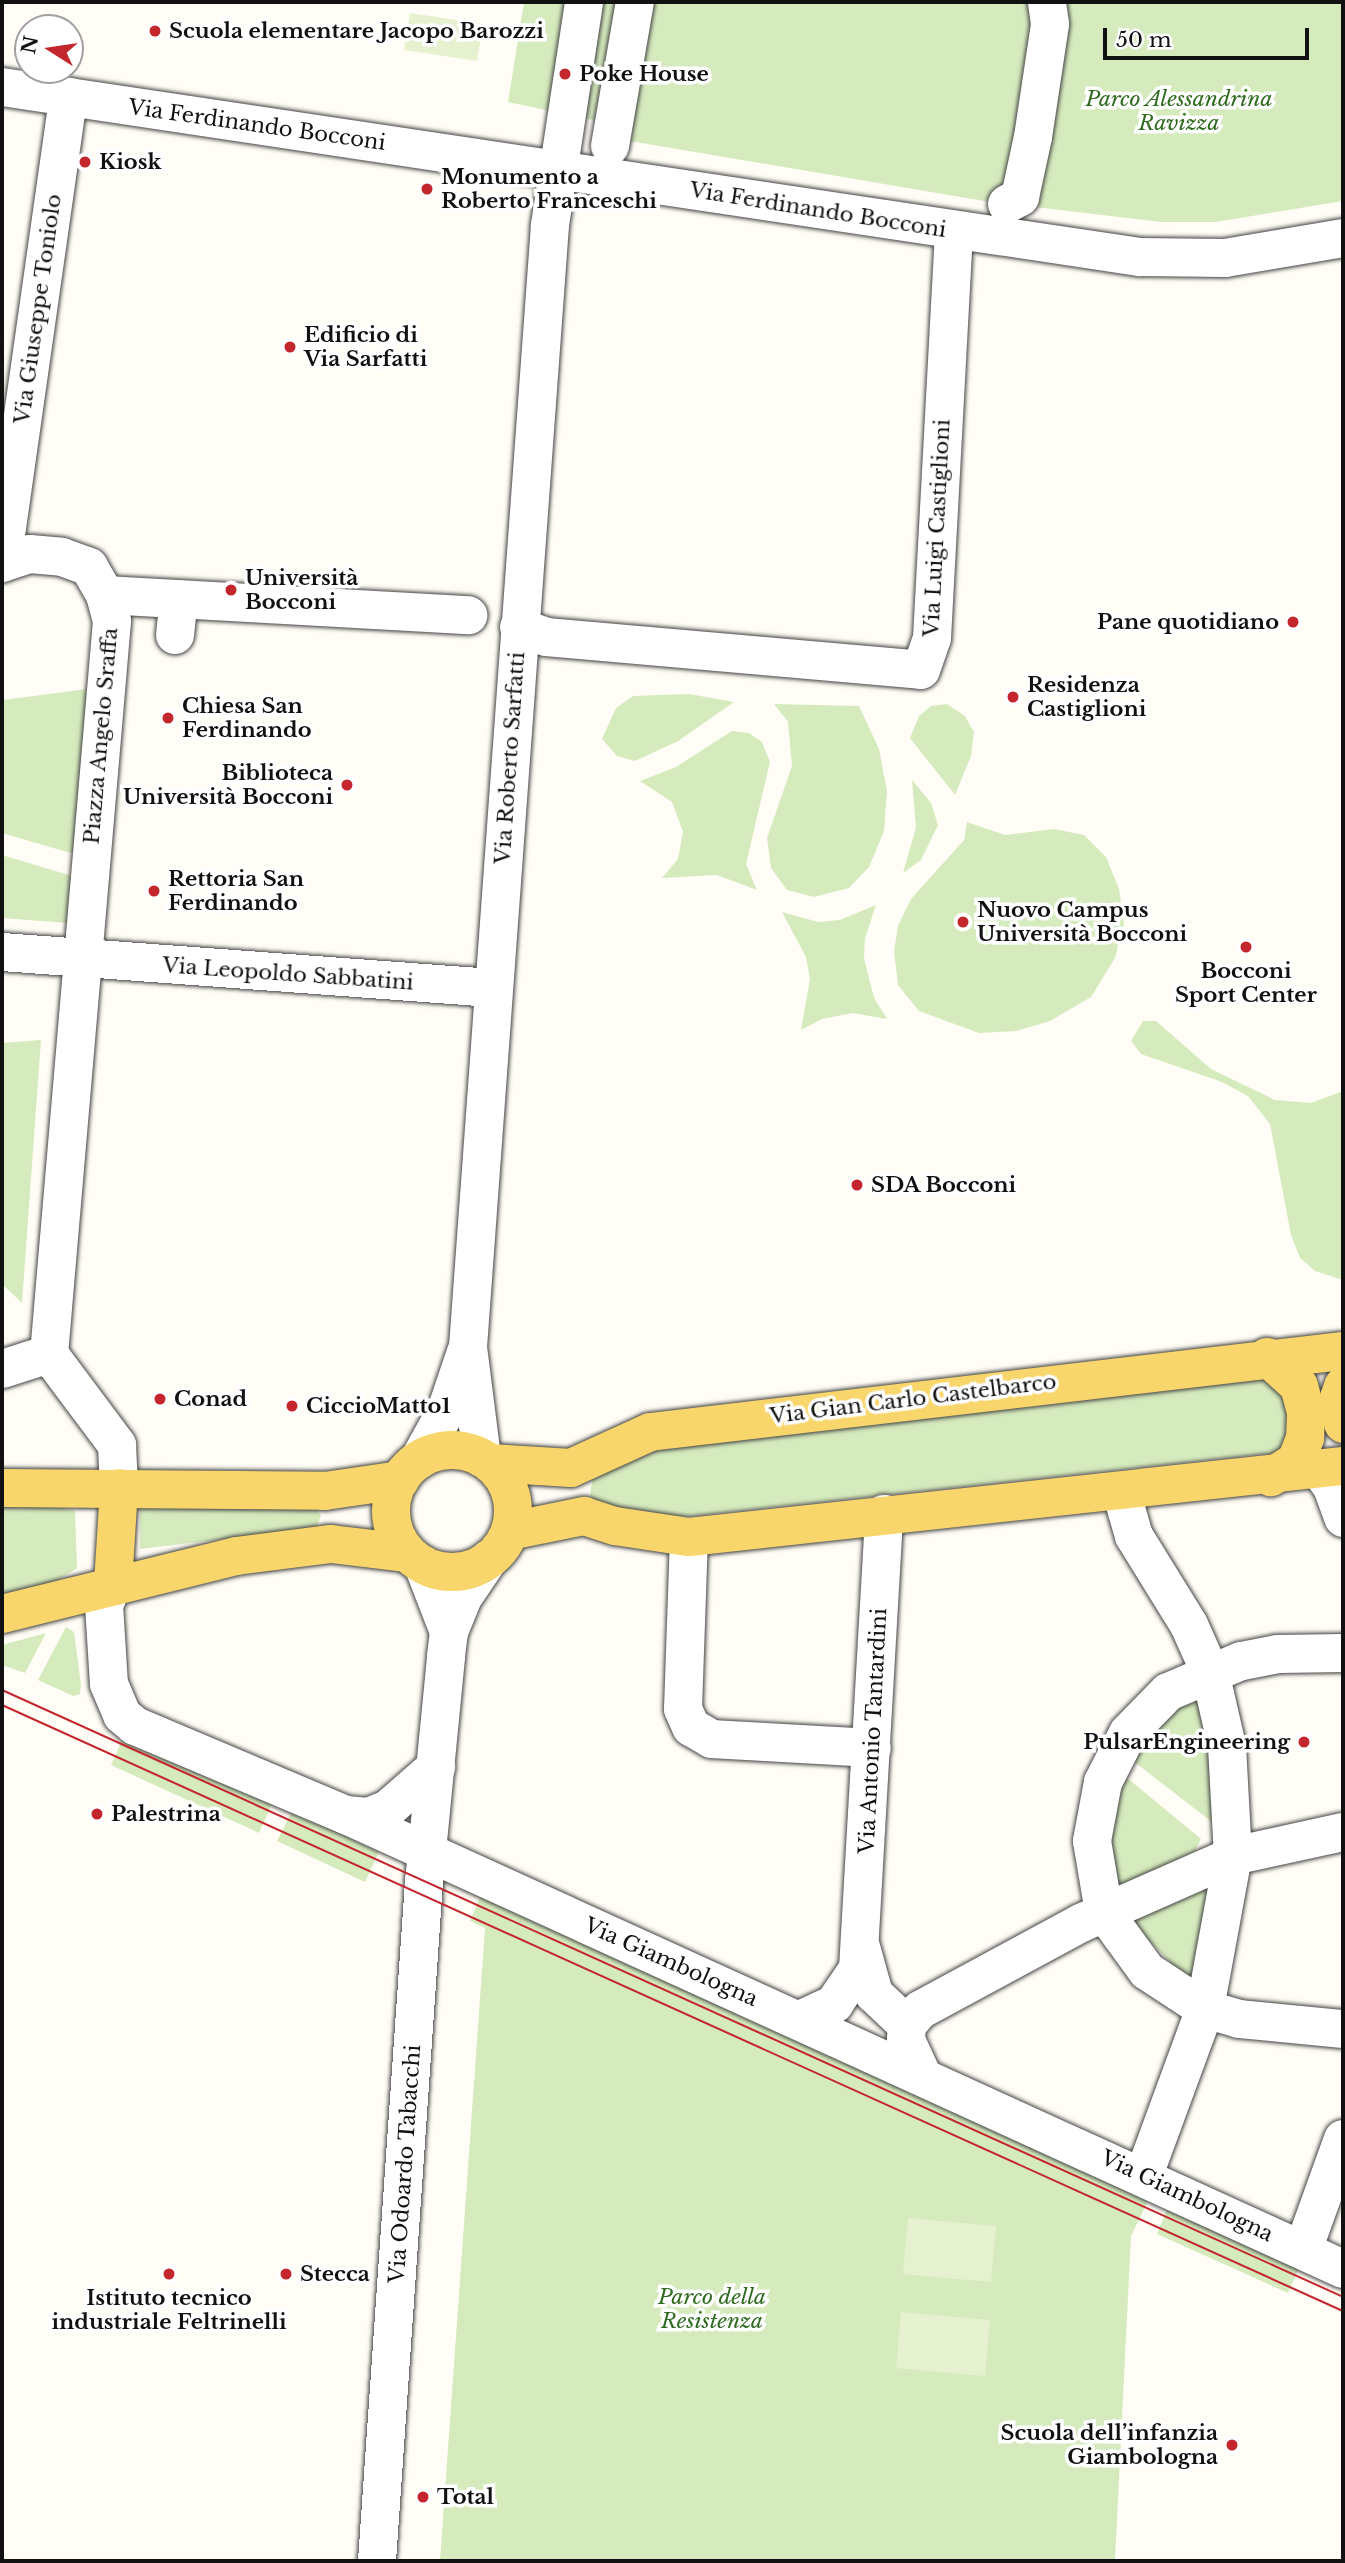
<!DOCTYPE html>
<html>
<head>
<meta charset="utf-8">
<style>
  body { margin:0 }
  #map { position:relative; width:1345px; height:2563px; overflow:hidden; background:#fffdf5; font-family:"Libre Baskerville",serif }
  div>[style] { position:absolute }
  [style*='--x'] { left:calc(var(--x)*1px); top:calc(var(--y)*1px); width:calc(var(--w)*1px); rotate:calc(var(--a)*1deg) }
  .green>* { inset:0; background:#d5ebbd }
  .pitch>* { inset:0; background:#e6f2cf }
  .roads { filter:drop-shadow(0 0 2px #444) drop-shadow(0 0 2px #444) }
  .minor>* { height:38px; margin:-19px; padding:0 19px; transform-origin:19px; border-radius:19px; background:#fff }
  .major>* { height:38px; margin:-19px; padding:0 19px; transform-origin:19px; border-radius:19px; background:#f9d66b }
  .major>.ring { margin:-19px; padding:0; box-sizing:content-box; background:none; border:38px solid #f9d66b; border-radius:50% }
  .tram>* { height:2px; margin:-1px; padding:0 1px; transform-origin:1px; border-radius:1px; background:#c4262e }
  .dots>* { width:19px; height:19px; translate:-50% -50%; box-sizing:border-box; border:4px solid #fff; border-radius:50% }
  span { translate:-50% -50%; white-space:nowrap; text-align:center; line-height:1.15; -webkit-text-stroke:7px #fff; paint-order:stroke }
  .poi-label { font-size:21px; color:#111; font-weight:700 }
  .left { translate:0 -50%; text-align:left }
  .right { translate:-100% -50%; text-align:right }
  .park-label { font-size:21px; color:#2f6b1f; font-style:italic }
  .street-label { font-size:21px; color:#111 }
  .frame { position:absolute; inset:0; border:4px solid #111; pointer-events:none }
  .north { position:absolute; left:14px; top:14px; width:70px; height:70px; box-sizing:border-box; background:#fff; border:2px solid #a0a0a0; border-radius:50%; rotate:282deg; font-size:19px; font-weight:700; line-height:28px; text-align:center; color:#111 }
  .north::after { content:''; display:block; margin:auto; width:24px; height:32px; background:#c4262e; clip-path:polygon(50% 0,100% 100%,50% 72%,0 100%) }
  .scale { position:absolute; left:1103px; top:28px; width:206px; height:32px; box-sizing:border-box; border:4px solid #111; border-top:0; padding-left:9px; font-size:21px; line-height:24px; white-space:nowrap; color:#111; -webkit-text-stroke:5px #fff; paint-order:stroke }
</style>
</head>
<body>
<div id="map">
  <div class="green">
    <i style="clip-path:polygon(524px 2px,1343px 2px,1343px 201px,1215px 222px,1161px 222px,984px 201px,630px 141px,617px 125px,508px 102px)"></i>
    <i style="clip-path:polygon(87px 689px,74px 854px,2px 833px,3px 700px)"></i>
    <i style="clip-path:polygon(689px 694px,734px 702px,678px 741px,635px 761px,617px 756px,602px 739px,616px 708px,633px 696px)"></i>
    <i style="clip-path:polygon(774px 704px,859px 706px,879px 749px,887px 791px,884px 831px,869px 867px,849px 888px,814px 897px,787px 890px,771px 868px,767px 838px,792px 766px,788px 722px)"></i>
    <i style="clip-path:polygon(947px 704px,965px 716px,974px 732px,971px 756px,955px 795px,910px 738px,919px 716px,931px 706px)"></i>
    <i style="clip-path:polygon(732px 731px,749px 733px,762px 742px,770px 762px,746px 864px,757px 890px,717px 875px,662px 878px,678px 859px,683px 832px,672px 802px,640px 781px,676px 767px)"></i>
    <i style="clip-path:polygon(912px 780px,931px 803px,938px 825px,921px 860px,903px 873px,916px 827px)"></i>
    <i style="clip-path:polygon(967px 822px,1005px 835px,1054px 829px,1084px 835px,1106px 857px,1119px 889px,1124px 924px,1115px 958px,1091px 997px,1050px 1021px,1016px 1031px,979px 1033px,919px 1011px,898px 985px,894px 951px,898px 926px,911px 899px,964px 840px)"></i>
    <i style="clip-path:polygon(2px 855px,72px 876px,68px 923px,2px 918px)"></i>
    <i style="clip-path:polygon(876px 905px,865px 938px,864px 958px,874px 998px,887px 1019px,853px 1013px,822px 1019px,801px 1030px,810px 979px,806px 957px,782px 912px,818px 922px,840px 920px)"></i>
    <i style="clip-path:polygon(1143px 1021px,1156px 1021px,1211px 1069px,1275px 1100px,1311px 1103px,1343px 1091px,1343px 1280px,1315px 1271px,1300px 1258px,1291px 1235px,1270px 1124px,1248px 1096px,1222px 1082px,1141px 1054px,1131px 1041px)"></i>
    <i style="clip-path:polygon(41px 1040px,22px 1303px,2px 1284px,2px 1043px)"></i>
    <i style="clip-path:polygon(1269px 1375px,1287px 1388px,1294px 1435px,1282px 1452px,690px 1516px,669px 1517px,599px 1504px,590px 1495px,593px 1475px,645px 1450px)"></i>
    <i style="clip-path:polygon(29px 1501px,75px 1511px,77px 1568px,52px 1584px,2px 1597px,2px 1502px)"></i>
    <i style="clip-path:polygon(140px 1506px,315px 1507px,321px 1516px,316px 1528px,140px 1549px)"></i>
    <i style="clip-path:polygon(66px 1627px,74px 1632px,81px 1685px,80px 1694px,73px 1696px,38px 1680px)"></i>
    <i style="clip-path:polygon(46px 1633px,25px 1673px,2px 1665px,2px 1645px)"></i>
    <i style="clip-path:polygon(1203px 1688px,1212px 1800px,1212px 1822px,1128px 1757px,1146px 1725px)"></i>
    <i style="clip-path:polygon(125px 1734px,273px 1802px,259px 1833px,111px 1765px)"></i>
    <i style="clip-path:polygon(1120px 1772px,1201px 1839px,1195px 1851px,1110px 1894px,1102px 1833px)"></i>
    <i style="clip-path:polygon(292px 1811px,379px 1852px,365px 1882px,277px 1841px)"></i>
    <i style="clip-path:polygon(1210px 1883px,1193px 1976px,1186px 1978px,1127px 1918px)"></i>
    <i style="clip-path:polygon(481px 1895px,1151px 2195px,1131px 2236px,1115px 2561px,440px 2561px,485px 1928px,470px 1921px)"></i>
    <i style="clip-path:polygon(1170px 2202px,1302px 2262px,1288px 2293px,1157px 2234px)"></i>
  </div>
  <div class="pitch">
    <i style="clip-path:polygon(410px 13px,483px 24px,477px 61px,404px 50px)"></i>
    <i style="clip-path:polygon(908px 2218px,996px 2226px,991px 2282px,903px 2274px)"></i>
    <i style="clip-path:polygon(901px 2312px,990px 2320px,985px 2376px,896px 2368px)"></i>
  </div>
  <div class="roads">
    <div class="minor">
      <i style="--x:2;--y:87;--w:1151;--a:8.5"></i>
      <i style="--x:1140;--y:257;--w:85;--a:0.7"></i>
      <i style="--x:1225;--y:258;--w:120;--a:-9.6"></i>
      <i style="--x:610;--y:146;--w:146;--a:-80.2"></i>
      <i style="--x:1007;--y:204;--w:15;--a:-28"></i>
      <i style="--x:1020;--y:197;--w:61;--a:-77.8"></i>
      <i style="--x:1033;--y:137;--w:114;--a:-81.4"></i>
      <i style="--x:1050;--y:24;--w:22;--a:-98"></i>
      <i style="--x:2;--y:563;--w:29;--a:-18"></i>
      <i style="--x:30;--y:554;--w:32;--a:5"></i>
      <i style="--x:62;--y:557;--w:29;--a:20"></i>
      <i style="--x:89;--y:567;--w:32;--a:60"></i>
      <i style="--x:105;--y:595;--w:27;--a:75"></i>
      <i style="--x:112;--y:621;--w:736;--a:94.91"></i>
      <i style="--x:2;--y:563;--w:471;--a:-81.9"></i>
      <i style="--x:105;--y:595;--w:364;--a:3.2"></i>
      <i style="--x:519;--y:627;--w:29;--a:20"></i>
      <i style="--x:546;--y:637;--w:376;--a:5"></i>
      <i style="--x:921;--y:670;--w:34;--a:-71"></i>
      <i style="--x:932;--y:638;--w:408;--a:-86.9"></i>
      <i style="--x:175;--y:635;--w:36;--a:-84"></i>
      <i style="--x:2;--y:952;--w:493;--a:4.2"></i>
      <i style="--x:49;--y:1354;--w:114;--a:53.2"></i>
      <i style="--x:117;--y:1445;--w:43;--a:87.3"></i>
      <i style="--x:2;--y:1369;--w:49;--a:-17.7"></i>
      <i style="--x:482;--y:1458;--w:112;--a:-97.2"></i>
      <i style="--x:468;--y:1347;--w:1125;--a:-85.82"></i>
      <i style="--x:550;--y:225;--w:226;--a:-81.3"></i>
      <i style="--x:419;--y:1460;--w:56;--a:-61.1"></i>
      <i style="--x:446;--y:1411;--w:62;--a:-71.3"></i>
      <i style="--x:1320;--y:1470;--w:21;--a:55"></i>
      <i style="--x:1332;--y:1487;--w:33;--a:70"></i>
      <i style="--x:1121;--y:1491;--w:47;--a:73.9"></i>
      <i style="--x:1134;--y:1536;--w:105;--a:58.3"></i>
      <i style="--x:1189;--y:1625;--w:51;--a:65.9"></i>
      <i style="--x:1210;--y:1672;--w:76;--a:77.1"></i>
      <i style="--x:1227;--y:1746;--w:110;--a:86.9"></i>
      <i style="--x:1233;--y:1856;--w:156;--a:100.4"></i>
      <i style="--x:1205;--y:2009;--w:177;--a:110.2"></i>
      <i style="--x:689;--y:1537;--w:172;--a:92"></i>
      <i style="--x:683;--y:1709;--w:20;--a:66"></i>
      <i style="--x:691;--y:1727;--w:24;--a:30"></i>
      <i style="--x:712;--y:1739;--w:160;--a:3.2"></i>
      <i style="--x:423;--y:1565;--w:72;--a:68.8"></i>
      <i style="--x:113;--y:1584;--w:23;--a:113"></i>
      <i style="--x:104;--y:1605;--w:79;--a:86.4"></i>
      <i style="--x:109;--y:1684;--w:34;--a:67"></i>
      <i style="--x:122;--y:1715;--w:17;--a:40"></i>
      <i style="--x:135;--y:1726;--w:229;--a:22.9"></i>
      <i style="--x:346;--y:1815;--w:1096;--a:24.48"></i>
      <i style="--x:1343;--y:1653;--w:65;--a:179.1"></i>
      <i style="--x:1278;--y:1654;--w:38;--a:169"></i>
      <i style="--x:1241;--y:1661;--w:79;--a:157"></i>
      <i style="--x:1168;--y:1692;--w:57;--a:134.3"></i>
      <i style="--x:1128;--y:1733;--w:55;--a:117"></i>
      <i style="--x:1103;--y:1782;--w:60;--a:100.6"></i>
      <i style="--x:1092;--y:1841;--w:72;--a:80.4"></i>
      <i style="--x:1104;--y:1912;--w:73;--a:53.9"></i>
      <i style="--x:1147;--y:1971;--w:69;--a:33.2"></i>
      <i style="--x:1205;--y:2009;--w:35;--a:16"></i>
      <i style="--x:1239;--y:2019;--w:104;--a:5.5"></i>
      <i style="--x:346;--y:1815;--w:22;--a:5"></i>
      <i style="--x:368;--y:1817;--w:22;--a:-22"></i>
      <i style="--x:388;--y:1809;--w:64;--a:-41.2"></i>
      <i style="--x:861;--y:1947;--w:49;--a:74.5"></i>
      <i style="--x:874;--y:1994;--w:45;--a:43.2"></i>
      <i style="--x:800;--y:2020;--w:38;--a:-25"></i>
      <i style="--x:834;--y:2004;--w:42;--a:-55.6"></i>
      <i style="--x:858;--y:1969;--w:456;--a:-86.7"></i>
      <i style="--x:923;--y:2077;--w:41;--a:-114.7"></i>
      <i style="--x:906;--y:2040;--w:15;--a:-86"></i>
      <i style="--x:907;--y:2025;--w:20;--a:-49"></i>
      <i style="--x:920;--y:2010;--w:183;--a:-28.4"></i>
      <i style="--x:1081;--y:1923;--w:166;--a:-23.8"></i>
      <i style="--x:1233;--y:1856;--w:113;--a:-12.3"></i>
      <i style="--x:1303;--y:2250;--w:118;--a:-70.2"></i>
      <i style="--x:377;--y:2561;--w:681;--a:-86.04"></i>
      <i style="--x:424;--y:1882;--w:227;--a:-84.4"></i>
      <i style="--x:446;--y:1656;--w:24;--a:-83"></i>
      <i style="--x:449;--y:1632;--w:35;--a:-68"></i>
      <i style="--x:462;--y:1599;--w:48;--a:-56"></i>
    </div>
    <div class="major">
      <i style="--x:1267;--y:1357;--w:43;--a:42.2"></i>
      <i style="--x:1299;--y:1386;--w:28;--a:75"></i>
      <i style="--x:1306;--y:1413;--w:25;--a:92"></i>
      <i style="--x:1305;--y:1438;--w:25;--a:111"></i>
      <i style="--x:1296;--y:1461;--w:30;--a:147"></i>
      <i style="--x:1343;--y:1386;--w:13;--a:108"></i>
      <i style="--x:1339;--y:1398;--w:26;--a:81"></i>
      <i class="ring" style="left:391px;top:1450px;width:84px;height:84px"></i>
      <i style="--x:490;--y:1463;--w:81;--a:3.5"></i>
      <i style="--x:571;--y:1468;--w:87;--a:-24.5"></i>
      <i style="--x:650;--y:1432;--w:698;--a:-6.67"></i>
      <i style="--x:2;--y:1488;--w:323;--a:0.5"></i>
      <i style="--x:325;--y:1491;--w:76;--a:-8.3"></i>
      <i style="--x:510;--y:1531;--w:76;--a:-11.5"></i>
      <i style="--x:584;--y:1516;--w:33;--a:18"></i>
      <i style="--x:615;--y:1526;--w:75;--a:8.5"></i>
      <i style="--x:689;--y:1537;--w:658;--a:-6.2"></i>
      <i style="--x:113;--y:1584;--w:96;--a:-86.4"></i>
      <i style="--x:2;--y:1614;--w:241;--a:-13.9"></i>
      <i style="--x:236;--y:1556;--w:96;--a:-7.2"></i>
      <i style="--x:331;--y:1544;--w:77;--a:6.8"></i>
    </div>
  </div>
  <div class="tram">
    <i style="--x:2;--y:1690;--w:1472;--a:24.35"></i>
    <i style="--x:2;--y:1705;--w:1472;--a:24.32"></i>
  </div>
  <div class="dots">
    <i style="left:155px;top:31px;background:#c4262e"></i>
    <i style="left:565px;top:74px;background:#c4262e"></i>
    <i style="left:85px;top:162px;background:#c4262e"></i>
    <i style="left:427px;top:189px;background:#c4262e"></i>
    <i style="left:290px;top:347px;background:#c4262e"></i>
    <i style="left:231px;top:590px;background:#c4262e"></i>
    <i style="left:1293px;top:622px;background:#c4262e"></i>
    <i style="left:1013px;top:697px;background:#c4262e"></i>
    <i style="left:168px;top:718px;background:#c4262e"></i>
    <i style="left:347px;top:785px;background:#c4262e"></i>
    <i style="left:154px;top:891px;background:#c4262e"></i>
    <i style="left:963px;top:922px;background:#c4262e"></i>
    <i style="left:1246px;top:947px;background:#c4262e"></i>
    <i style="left:857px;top:1185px;background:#c4262e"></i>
    <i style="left:160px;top:1399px;background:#c4262e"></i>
    <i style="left:292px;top:1406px;background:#c4262e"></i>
    <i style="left:1304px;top:1742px;background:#c4262e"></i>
    <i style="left:97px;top:1814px;background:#c4262e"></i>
    <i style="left:169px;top:2274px;background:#c4262e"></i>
    <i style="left:286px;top:2274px;background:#c4262e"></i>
    <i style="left:1232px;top:2445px;background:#c4262e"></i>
    <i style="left:423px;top:2497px;background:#c4262e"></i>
  </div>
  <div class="poi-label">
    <span class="left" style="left:169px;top:31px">Scuola elementare Jacopo Barozzi</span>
    <span class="left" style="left:579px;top:74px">Poke House</span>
    <span class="left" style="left:99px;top:162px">Kiosk</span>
    <span class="left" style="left:441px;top:189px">Monumento a<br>Roberto Franceschi</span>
    <span class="left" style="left:304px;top:347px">Edificio di<br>Via Sarfatti</span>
    <span class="left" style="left:245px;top:590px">Università<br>Bocconi</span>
    <span class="right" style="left:1279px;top:622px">Pane quotidiano</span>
    <span class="left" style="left:1027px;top:697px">Residenza<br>Castiglioni</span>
    <span class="left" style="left:182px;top:718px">Chiesa San<br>Ferdinando</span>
    <span class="right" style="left:333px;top:785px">Biblioteca<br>Università Bocconi</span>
    <span class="left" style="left:168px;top:891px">Rettoria San<br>Ferdinando</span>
    <span class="left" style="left:977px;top:922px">Nuovo Campus<br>Università Bocconi</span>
    <span style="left:1246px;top:983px">Bocconi<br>Sport Center</span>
    <span class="left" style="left:871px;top:1185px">SDA Bocconi</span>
    <span class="left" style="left:174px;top:1399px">Conad</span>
    <span class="left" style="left:306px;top:1406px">CiccioMatto1</span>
    <span class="right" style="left:1290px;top:1742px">PulsarEngineering</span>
    <span class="left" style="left:111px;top:1814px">Palestrina</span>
    <span class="left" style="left:300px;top:2274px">Stecca</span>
    <span style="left:169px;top:2310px">Istituto tecnico<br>industriale Feltrinelli</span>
    <span class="right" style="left:1218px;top:2445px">Scuola dell’infanzia<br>Giambologna</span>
    <span class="left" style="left:437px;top:2497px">Total</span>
  </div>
  <div class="park-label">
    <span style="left:1179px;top:111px">Parco Alessandrina<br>Ravizza</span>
    <span style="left:712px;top:2309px">Parco della<br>Resistenza</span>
  </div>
  <div class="street-label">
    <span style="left:257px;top:125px;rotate:8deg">Via Ferdinando Bocconi</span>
    <span style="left:818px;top:210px;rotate:9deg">Via Ferdinando Bocconi</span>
    <span style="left:38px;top:309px;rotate:-82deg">Via Giuseppe Toniolo</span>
    <span style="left:937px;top:528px;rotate:-87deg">Via Luigi Castiglioni</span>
    <span style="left:101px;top:736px;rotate:-85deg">Piazza Angelo Sraffa</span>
    <span style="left:510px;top:758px;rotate:-86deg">Via Roberto Sarfatti</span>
    <span style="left:288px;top:974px;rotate:4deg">Via Leopoldo Sabbatini</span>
    <span style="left:913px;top:1399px;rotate:-7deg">Via Gian Carlo Castelbarco</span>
    <span style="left:873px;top:1731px;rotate:-87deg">Via Antonio Tantardini</span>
    <span style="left:671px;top:1962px;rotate:24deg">Via Giambologna</span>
    <span style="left:405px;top:2164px;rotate:-86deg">Via Odoardo Tabacchi</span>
    <span style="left:1187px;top:2196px;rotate:25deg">Via Giambologna</span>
  </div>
  <div class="frame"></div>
  <div class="north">N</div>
  <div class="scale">50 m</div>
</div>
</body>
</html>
